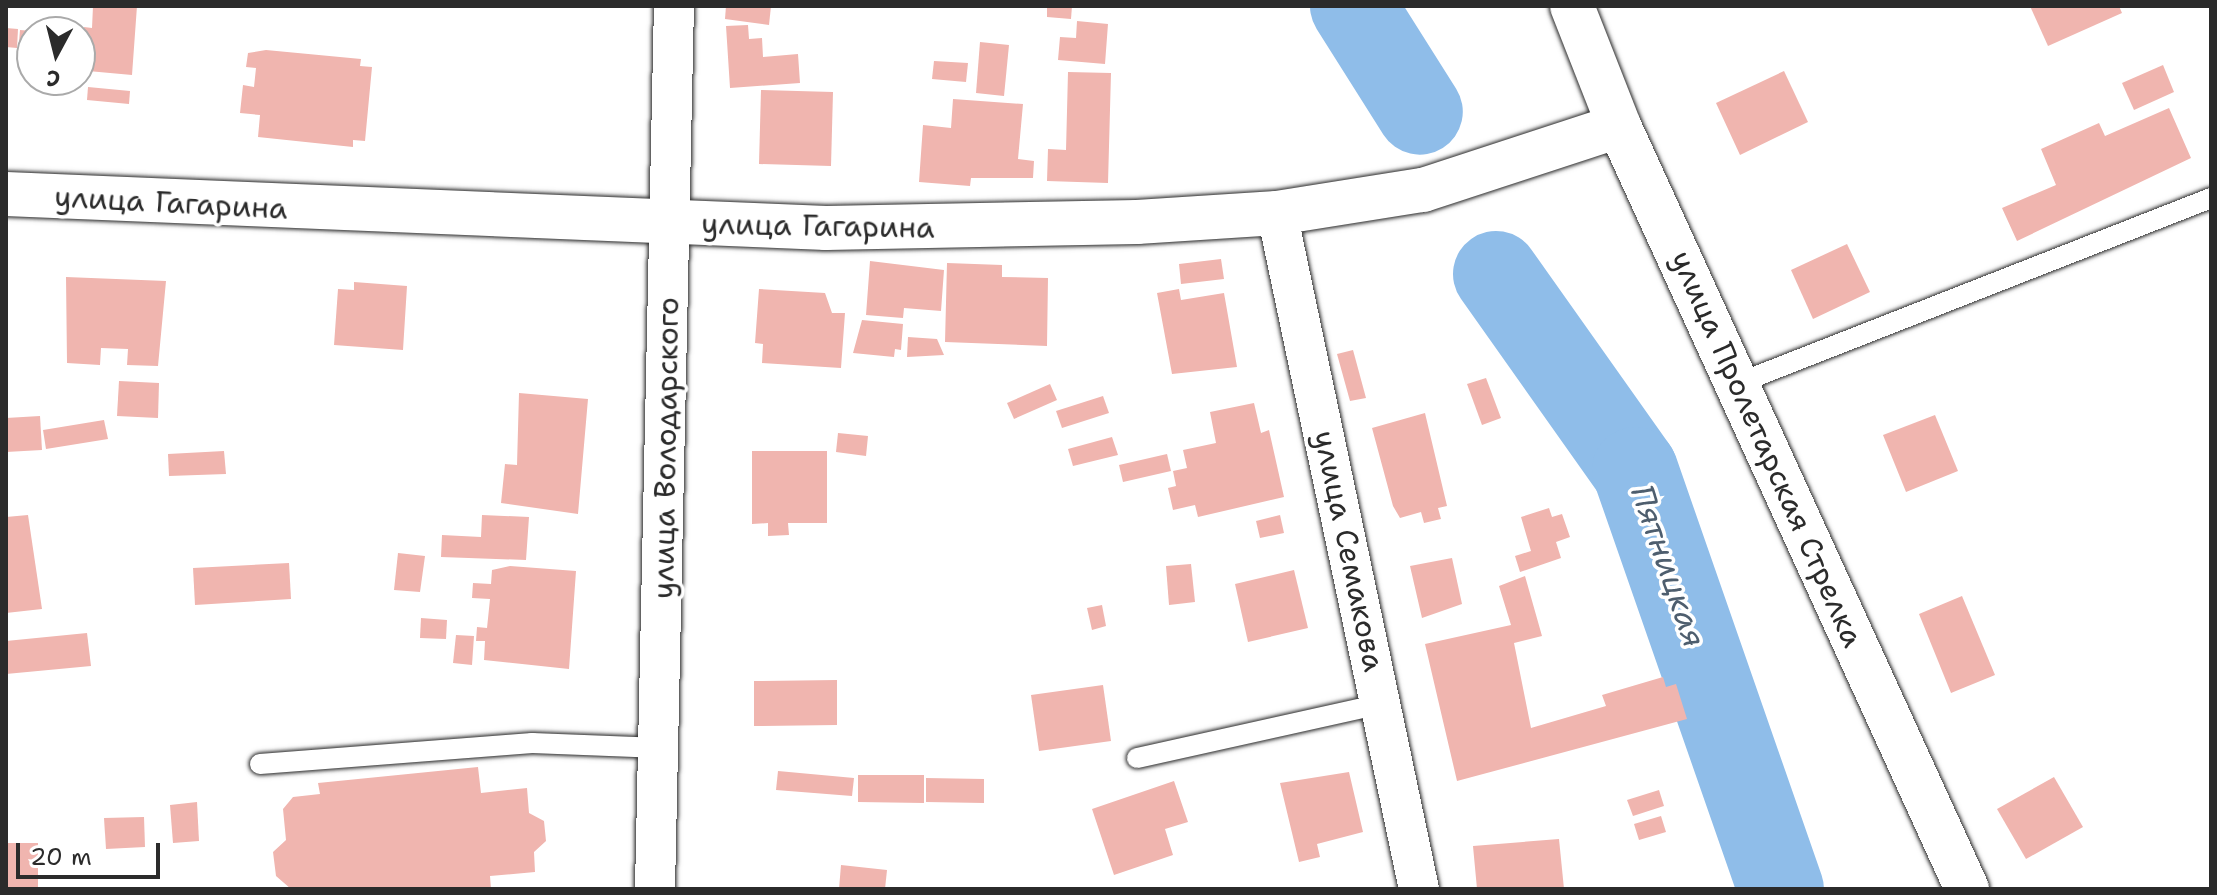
<!DOCTYPE html>
<html>
<head>
<meta charset="utf-8">
<style>
  body { margin:0 }
  #map { position:relative; width:2217px; height:895px; overflow:hidden; background:#fff; font-family:"Shantell Sans",sans-serif }
  div>[style] { position:absolute }
  [style*='--x'] { left:calc(var(--x)*1px); top:calc(var(--y)*1px); width:calc(var(--w)*1px); rotate:calc(var(--a)*1deg) }
  .river>* { height:86px; margin:-43px; padding:0 43px; transform-origin:43px; border-radius:43px; background:#8fbde9 }
  .building>* { inset:0; background:#f0b5af }
  .roads { filter:drop-shadow(0 0 2px #2b2b2b) drop-shadow(0 0 2px #2b2b2b) }
  .service>* { height:20px; margin:-10px; padding:0 10px; transform-origin:10px; border-radius:10px; background:#fff }
  .minor>* { height:40px; margin:-20px; padding:0 20px; transform-origin:20px; border-radius:20px; background:#fff }
  .tertiary>* { height:44px; margin:-22px; padding:0 22px; transform-origin:22px; border-radius:22px; background:#fff }
  .secondary>* { height:44px; margin:-22px; padding:0 22px; transform-origin:22px; border-radius:22px; background:#fff }
  span { translate:-50% -50%; white-space:nowrap; text-align:center; line-height:1.15; -webkit-text-stroke:7px #fff; paint-order:stroke }
  .street-label { font-size:30px; color:#2b2b2b }
  .water-label { font-size:32px; color:#4e5e6e; font-style:italic }
  .frame { position:absolute; inset:0; border:8px solid #2b2b2b; pointer-events:none }
  .north { position:absolute; left:16px; top:16px; width:80px; height:80px; box-sizing:border-box; background:#fff; border:2px solid #aaa; border-radius:50%; rotate:187deg; font-size:22px; font-weight:700; line-height:32px; text-align:center; color:#2b2b2b }
  .north::after { content:''; display:block; margin:auto; width:28px; height:36px; background:#2b2b2b; clip-path:polygon(50% 0,100% 100%,50% 72%,0 100%) }
  .scale { position:absolute; left:16px; top:843px; width:144px; height:36px; box-sizing:border-box; border:4px solid #2b2b2b; border-top:0; padding-left:10px; font-size:24px; line-height:28px; white-space:nowrap; color:#2b2b2b; -webkit-text-stroke:6px #fff; paint-order:stroke }
</style>
</head>
<body>
<div id="map">
  <div class="river">
    <i style="--x:1353;--y:6;--w:125;--a:57.7"></i>
    <i style="--x:1496;--y:274;--w:240;--a:54.7"></i>
    <i style="--x:1635;--y:470;--w:444;--a:70.8"></i>
  </div>
  <div class="building">
    <i style="clip-path:polygon(93px 6px,137px 6px,132px 75px,88px 71px,84px 27px,92px 28px)"></i>
    <i style="clip-path:polygon(726px 6px,771px 6px,769px 25px,725px 19px)"></i>
    <i style="clip-path:polygon(1047px 6px,1072px 6px,1071px 19px,1047px 17px)"></i>
    <i style="clip-path:polygon(2030px 6px,2119px 6px,2122px 13px,2048px 46px)"></i>
    <i style="clip-path:polygon(1077px 21px,1108px 24px,1105px 64px,1058px 60px,1060px 37px,1076px 38px)"></i>
    <i style="clip-path:polygon(748px 25px,749px 39px,762px 38px,763px 57px,798px 54px,800px 83px,730px 88px,726px 26px)"></i>
    <i style="clip-path:polygon(6px 28px,18px 29px,17px 48px,6px 47px)"></i>
    <i style="clip-path:polygon(20px 30px,32px 31px,32px 53px,19px 42px)"></i>
    <i style="clip-path:polygon(980px 42px,1009px 45px,1004px 96px,976px 93px)"></i>
    <i style="clip-path:polygon(266px 50px,361px 59px,360px 66px,372px 67px,365px 141px,353px 140px,353px 147px,258px 137px,260px 115px,240px 113px,243px 85px,254px 87px,256px 68px,246px 67px,248px 53px)"></i>
    <i style="clip-path:polygon(934px 61px,968px 63px,966px 82px,932px 79px)"></i>
    <i style="clip-path:polygon(2163px 65px,2174px 92px,2134px 110px,2122px 83px)"></i>
    <i style="clip-path:polygon(1784px 71px,1808px 122px,1740px 155px,1716px 103px)"></i>
    <i style="clip-path:polygon(1068px 72px,1111px 73px,1108px 183px,1047px 181px,1048px 149px,1066px 150px)"></i>
    <i style="clip-path:polygon(88px 87px,130px 91px,129px 104px,87px 100px)"></i>
    <i style="clip-path:polygon(761px 90px,833px 92px,831px 166px,759px 164px)"></i>
    <i style="clip-path:polygon(953px 99px,1023px 104px,1018px 159px,1034px 161px,1033px 178px,971px 178px,970px 186px,919px 182px,923px 125px,951px 128px)"></i>
    <i style="clip-path:polygon(2169px 108px,2191px 158px,2017px 241px,2002px 208px,2056px 185px,2041px 149px,2099px 123px,2105px 136px)"></i>
    <i style="clip-path:polygon(1847px 244px,1870px 292px,1813px 319px,1791px 270px)"></i>
    <i style="clip-path:polygon(1221px 259px,1224px 279px,1181px 284px,1179px 264px)"></i>
    <i style="clip-path:polygon(870px 261px,944px 270px,941px 311px,904px 308px,903px 318px,866px 315px)"></i>
    <i style="clip-path:polygon(947px 263px,1002px 265px,1002px 277px,1048px 278px,1047px 346px,945px 342px)"></i>
    <i style="clip-path:polygon(66px 277px,166px 281px,158px 366px,127px 365px,128px 349px,101px 348px,100px 365px,67px 363px)"></i>
    <i style="clip-path:polygon(354px 282px,407px 286px,403px 350px,334px 345px,338px 289px,354px 290px)"></i>
    <i style="clip-path:polygon(759px 289px,825px 293px,832px 313px,845px 313px,841px 368px,762px 363px,763px 344px,755px 343px)"></i>
    <i style="clip-path:polygon(1179px 289px,1181px 300px,1224px 293px,1237px 367px,1172px 374px,1157px 293px)"></i>
    <i style="clip-path:polygon(862px 320px,903px 324px,901px 350px,895px 349px,894px 357px,853px 353px)"></i>
    <i style="clip-path:polygon(908px 337px,937px 339px,944px 355px,907px 357px)"></i>
    <i style="clip-path:polygon(1353px 350px,1366px 398px,1350px 401px,1337px 354px)"></i>
    <i style="clip-path:polygon(1486px 378px,1501px 418px,1482px 425px,1467px 384px)"></i>
    <i style="clip-path:polygon(119px 381px,159px 383px,158px 418px,117px 416px)"></i>
    <i style="clip-path:polygon(1050px 384px,1057px 400px,1014px 419px,1007px 403px)"></i>
    <i style="clip-path:polygon(519px 393px,588px 399px,578px 514px,501px 503px,505px 464px,517px 465px)"></i>
    <i style="clip-path:polygon(1103px 396px,1109px 413px,1062px 428px,1056px 411px)"></i>
    <i style="clip-path:polygon(1254px 403px,1261px 433px,1269px 430px,1284px 497px,1198px 517px,1195px 505px,1173px 510px,1168px 488px,1176px 486px,1173px 471px,1187px 468px,1183px 450px,1216px 443px,1210px 412px)"></i>
    <i style="clip-path:polygon(1425px 413px,1447px 506px,1438px 508px,1441px 519px,1424px 523px,1421px 512px,1400px 518px,1393px 506px,1372px 428px)"></i>
    <i style="clip-path:polygon(1935px 415px,1958px 471px,1906px 492px,1883px 435px)"></i>
    <i style="clip-path:polygon(40px 416px,42px 450px,6px 452px,6px 418px)"></i>
    <i style="clip-path:polygon(104px 420px,108px 439px,46px 449px,43px 430px)"></i>
    <i style="clip-path:polygon(838px 433px,868px 436px,866px 456px,836px 452px)"></i>
    <i style="clip-path:polygon(1112px 437px,1118px 455px,1073px 466px,1068px 449px)"></i>
    <i style="clip-path:polygon(224px 451px,226px 474px,169px 476px,168px 454px)"></i>
    <i style="clip-path:polygon(752px 451px,827px 451px,827px 523px,788px 523px,789px 535px,768px 536px,768px 523px,752px 524px)"></i>
    <i style="clip-path:polygon(1167px 454px,1171px 471px,1123px 482px,1119px 465px)"></i>
    <i style="clip-path:polygon(1549px 508px,1552px 517px,1562px 514px,1570px 537px,1556px 542px,1561px 558px,1520px 572px,1515px 556px,1531px 551px,1521px 517px)"></i>
    <i style="clip-path:polygon(28px 515px,42px 609px,6px 613px,6px 517px)"></i>
    <i style="clip-path:polygon(482px 515px,529px 517px,526px 560px,441px 557px,442px 535px,481px 537px)"></i>
    <i style="clip-path:polygon(1280px 515px,1284px 533px,1260px 538px,1256px 521px)"></i>
    <i style="clip-path:polygon(398px 553px,425px 556px,420px 592px,394px 590px)"></i>
    <i style="clip-path:polygon(1452px 558px,1462px 604px,1422px 618px,1410px 566px)"></i>
    <i style="clip-path:polygon(289px 563px,291px 599px,195px 605px,193px 568px)"></i>
    <i style="clip-path:polygon(1191px 564px,1195px 602px,1169px 605px,1166px 566px)"></i>
    <i style="clip-path:polygon(510px 566px,576px 571px,569px 669px,484px 660px,485px 641px,476px 641px,477px 627px,487px 628px,490px 599px,472px 598px,473px 583px,491px 584px,492px 570px)"></i>
    <i style="clip-path:polygon(1294px 570px,1308px 628px,1248px 642px,1235px 584px)"></i>
    <i style="clip-path:polygon(1525px 576px,1542px 636px,1514px 643px,1531px 728px,1606px 706px,1602px 695px,1663px 677px,1666px 687px,1676px 684px,1687px 719px,1457px 781px,1425px 644px,1511px 625px,1499px 586px)"></i>
    <i style="clip-path:polygon(1962px 596px,1995px 675px,1951px 693px,1919px 614px)"></i>
    <i style="clip-path:polygon(1102px 605px,1106px 626px,1092px 630px,1087px 608px)"></i>
    <i style="clip-path:polygon(421px 618px,447px 620px,446px 639px,420px 638px)"></i>
    <i style="clip-path:polygon(87px 633px,91px 666px,6px 674px,6px 641px)"></i>
    <i style="clip-path:polygon(456px 635px,474px 636px,472px 665px,453px 663px)"></i>
    <i style="clip-path:polygon(837px 680px,837px 725px,754px 726px,754px 681px)"></i>
    <i style="clip-path:polygon(1103px 685px,1111px 741px,1039px 751px,1031px 695px)"></i>
    <i style="clip-path:polygon(478px 767px,481px 793px,527px 788px,529px 813px,544px 821px,546px 841px,534px 852px,535px 872px,490px 876px,491px 889px,291px 889px,276px 876px,273px 852px,286px 840px,283px 809px,293px 797px,320px 794px,318px 783px)"></i>
    <i style="clip-path:polygon(778px 771px,854px 778px,852px 796px,776px 790px)"></i>
    <i style="clip-path:polygon(1349px 772px,1363px 832px,1317px 844px,1320px 857px,1299px 862px,1280px 783px)"></i>
    <i style="clip-path:polygon(858px 775px,924px 775px,924px 803px,858px 802px)"></i>
    <i style="clip-path:polygon(2054px 777px,2083px 827px,2026px 859px,1997px 809px)"></i>
    <i style="clip-path:polygon(926px 778px,984px 779px,984px 803px,926px 802px)"></i>
    <i style="clip-path:polygon(1174px 781px,1188px 822px,1165px 829px,1173px 855px,1114px 875px,1092px 809px)"></i>
    <i style="clip-path:polygon(1659px 790px,1664px 806px,1633px 816px,1627px 800px)"></i>
    <i style="clip-path:polygon(197px 802px,199px 841px,173px 843px,170px 805px)"></i>
    <i style="clip-path:polygon(1661px 816px,1666px 832px,1639px 840px,1634px 824px)"></i>
    <i style="clip-path:polygon(144px 817px,145px 847px,106px 849px,104px 818px)"></i>
    <i style="clip-path:polygon(1559px 839px,1564px 889px,1477px 889px,1473px 846px)"></i>
    <i style="clip-path:polygon(6px 843px,38px 843px,38px 889px,6px 889px)"></i>
    <i style="clip-path:polygon(841px 865px,887px 870px,885px 889px,839px 889px)"></i>
  </div>
  <div class="roads">
    <div class="service">
      <i style="--x:1739;--y:383;--w:507;--a:-21.4"></i>
      <i style="--x:1137;--y:758;--w:250;--a:-12.5"></i>
      <i style="--x:260;--y:764;--w:273;--a:-4.4"></i>
      <i style="--x:532;--y:743;--w:129;--a:2.2"></i>
    </div>
    <div class="minor">
      <i style="--x:1277;--y:213;--w:691;--a:78.14"></i>
      <i style="--x:655;--y:889;--w:883;--a:-88.77"></i>
    </div>
    <div class="tertiary">
      <i style="--x:1572;--y:6;--w:129;--a:68.6"></i>
      <i style="--x:1619;--y:126;--w:839;--a:65.48"></i>
    </div>
    <div class="secondary">
      <i style="--x:6;--y:194;--w:821;--a:2.37"></i>
      <i style="--x:826;--y:228;--w:311;--a:-1.1"></i>
      <i style="--x:1137;--y:222;--w:140;--a:-3.7"></i>
      <i style="--x:1277;--y:213;--w:148;--a:-9"></i>
      <i style="--x:1423;--y:190;--w:206;--a:-18.1"></i>
    </div>
  </div>
  <div class="street-label">
    <span style="left:171px;top:203px;rotate:3deg">улица Гагарина</span>
    <span style="left:818px;top:226px;rotate:1deg">улица Гагарина</span>
    <span style="left:666px;top:448px;rotate:-89deg">улица Володарского</span>
    <span style="left:1767px;top:449px;rotate:66deg">улица Пролетарская Стрелка</span>
    <span style="left:1349px;top:551px;rotate:78deg">улица Семакова</span>
  </div>
  <div class="water-label">
    <span style="left:1668px;top:566px;rotate:71deg">Пятницкая</span>
  </div>
  <div class="frame"></div>
  <div class="north">С</div>
  <div class="scale">20 m</div>
</div>
</body>
</html>
